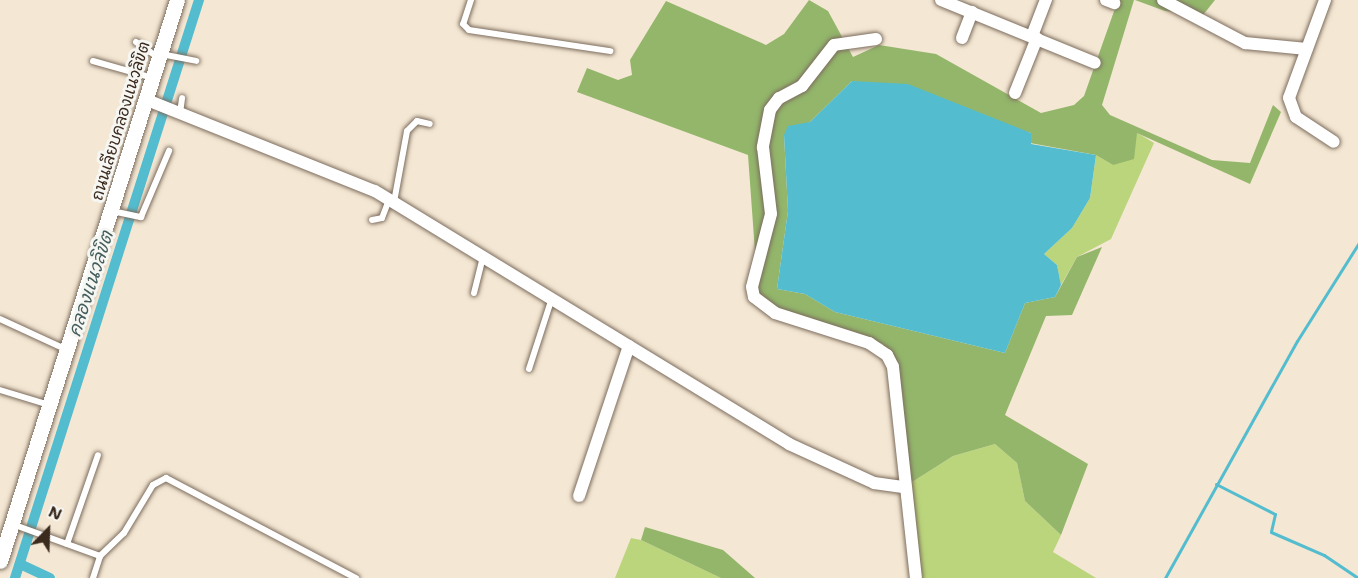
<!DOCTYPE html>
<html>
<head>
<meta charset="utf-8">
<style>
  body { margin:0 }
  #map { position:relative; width:1358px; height:578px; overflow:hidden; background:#f4e7d3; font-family:"Shantell Sans","Playpen Sans Thai",sans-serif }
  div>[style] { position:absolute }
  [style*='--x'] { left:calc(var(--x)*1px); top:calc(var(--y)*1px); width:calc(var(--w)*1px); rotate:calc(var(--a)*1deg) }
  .green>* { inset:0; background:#bad57b }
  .forest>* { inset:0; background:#93b66b }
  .water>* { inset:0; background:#53bdcf }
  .stream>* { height:3px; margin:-1.5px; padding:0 1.5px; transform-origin:1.5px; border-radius:1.5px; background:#53bdcf }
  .canal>* { height:10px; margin:-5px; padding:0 5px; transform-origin:5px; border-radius:5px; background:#53bdcf }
  .roads { filter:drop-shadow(0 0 2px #7c6c5d) drop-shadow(0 0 2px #7c6c5d) }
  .service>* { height:6px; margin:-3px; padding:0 3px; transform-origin:3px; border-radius:3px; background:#fff }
  .minor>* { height:12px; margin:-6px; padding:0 6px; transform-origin:6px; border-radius:6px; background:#fff }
  .tertiary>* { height:15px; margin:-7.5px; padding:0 7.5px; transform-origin:7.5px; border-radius:7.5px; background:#fff }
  span { translate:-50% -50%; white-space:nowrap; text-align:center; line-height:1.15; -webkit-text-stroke:6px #f6f6f2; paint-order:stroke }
  .street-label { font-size:16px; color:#3b2a1e }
  .water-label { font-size:18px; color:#435d5c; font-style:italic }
  .north { position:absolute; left:18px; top:500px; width:60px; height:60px; -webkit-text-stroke:4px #f6f6f2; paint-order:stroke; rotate:23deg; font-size:16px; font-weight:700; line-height:24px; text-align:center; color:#3b2a1e }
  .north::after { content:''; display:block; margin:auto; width:21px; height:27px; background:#3b2a1e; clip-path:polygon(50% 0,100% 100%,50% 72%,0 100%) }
</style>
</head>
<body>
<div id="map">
  <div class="green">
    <i style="clip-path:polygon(1136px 132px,1154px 143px,1111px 239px,1077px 257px,1061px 285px,1057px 265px,1044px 254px,1072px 228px,1090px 198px,1096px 155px,1113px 165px)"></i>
    <i style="clip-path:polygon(995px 444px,1017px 463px,1025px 501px,1061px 535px,1053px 552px,1096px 578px,922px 578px,909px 484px,953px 456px)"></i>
    <i style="clip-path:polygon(631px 538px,641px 540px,721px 578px,615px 578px)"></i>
  </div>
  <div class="forest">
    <i style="clip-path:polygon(809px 0,828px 11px,853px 57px,879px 45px,936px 54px,1041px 113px,1074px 105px,1084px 96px,1118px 0,1134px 0,1102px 105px,1110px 115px,1212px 160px,1250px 163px,1273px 105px,1281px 112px,1250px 184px,1137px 133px,1134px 159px,1113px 165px,1096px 155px,1030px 143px,1031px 133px,852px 81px,810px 122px,784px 135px,788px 211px,777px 289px,805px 294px,835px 312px,1005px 353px,1025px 303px,1055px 297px,1077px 257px,1102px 247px,1072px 315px,1046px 316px,1005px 415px,1088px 464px,1061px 535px,1025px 501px,1017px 463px,995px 444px,953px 456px,909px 484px,883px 344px,778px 310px,758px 293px,748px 155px,577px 92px,587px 68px,618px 80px,632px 75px,630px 60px,666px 1px,766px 45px,784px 34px)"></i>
    <i style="clip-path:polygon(1135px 0,1215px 0,1203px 15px,1165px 11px)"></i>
    <i style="clip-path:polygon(645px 527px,723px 550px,755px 578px,721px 578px,641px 540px)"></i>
  </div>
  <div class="water">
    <i style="clip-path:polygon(852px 81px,908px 84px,1031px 133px,1031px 144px,1096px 155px,1090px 198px,1072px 228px,1044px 254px,1057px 265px,1061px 285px,1055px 297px,1025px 303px,1005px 353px,835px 312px,805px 294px,777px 289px,788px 211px,784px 135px,788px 126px,810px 122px)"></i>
  </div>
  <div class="stream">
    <i style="--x:1216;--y:484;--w:66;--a:27"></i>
    <i style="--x:1275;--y:514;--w:18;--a:103"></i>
    <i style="--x:1271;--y:532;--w:58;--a:23.5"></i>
    <i style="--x:1324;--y:555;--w:41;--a:34.1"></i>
    <i style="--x:1165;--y:578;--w:271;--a:-60.9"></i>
    <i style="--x:1297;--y:341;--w:115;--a:-57.8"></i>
  </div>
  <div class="canal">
    <i style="--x:20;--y:564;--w:33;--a:25"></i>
    <i style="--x:15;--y:578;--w:607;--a:-72.34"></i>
  </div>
  <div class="roads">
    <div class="service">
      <i style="--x:471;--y:0;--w:25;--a:108"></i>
      <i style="--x:463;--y:24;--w:8;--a:45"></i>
      <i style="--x:469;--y:30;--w:143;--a:8.5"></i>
      <i style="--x:136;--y:42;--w:28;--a:35"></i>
      <i style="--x:161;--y:54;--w:36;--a:11"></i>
      <i style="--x:93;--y:61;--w:62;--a:15.8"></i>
      <i style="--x:180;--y:113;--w:15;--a:-82"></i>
      <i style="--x:394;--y:202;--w:72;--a:-79.6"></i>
      <i style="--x:407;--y:131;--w:14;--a:-45"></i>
      <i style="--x:417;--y:121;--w:13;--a:13"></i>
      <i style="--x:112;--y:211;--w:30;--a:12"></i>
      <i style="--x:141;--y:217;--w:72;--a:-67"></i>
      <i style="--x:372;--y:220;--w:10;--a:-11"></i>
      <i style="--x:382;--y:218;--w:19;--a:-69"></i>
      <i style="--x:474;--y:293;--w:36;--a:-76"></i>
      <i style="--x:0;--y:319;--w:74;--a:24.8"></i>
      <i style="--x:529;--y:369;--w:75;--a:-72.1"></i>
      <i style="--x:0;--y:390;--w:51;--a:17"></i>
      <i style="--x:12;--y:524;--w:94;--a:20"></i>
      <i style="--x:100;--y:556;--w:33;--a:-44"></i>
      <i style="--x:124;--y:533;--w:56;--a:-58.9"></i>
      <i style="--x:153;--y:485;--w:15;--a:-28"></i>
      <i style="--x:166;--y:478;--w:215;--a:27.8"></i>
      <i style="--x:67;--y:544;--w:94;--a:-70.8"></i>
      <i style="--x:93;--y:578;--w:23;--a:-72"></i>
    </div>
    <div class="minor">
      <i style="--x:941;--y:0;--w:166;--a:22.2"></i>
      <i style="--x:1106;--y:0;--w:9;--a:21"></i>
      <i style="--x:1163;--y:0;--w:93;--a:27.7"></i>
      <i style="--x:1245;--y:43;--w:62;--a:5.5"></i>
      <i style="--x:1325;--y:0;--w:104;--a:110.2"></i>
      <i style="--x:1289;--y:98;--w:20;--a:70"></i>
      <i style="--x:1296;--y:117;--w:45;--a:33.3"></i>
      <i style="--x:1032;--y:36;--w:39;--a:-69"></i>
      <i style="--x:962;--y:38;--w:28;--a:-69"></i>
      <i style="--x:876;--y:39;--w:42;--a:171.9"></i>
      <i style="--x:834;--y:45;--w:52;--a:128"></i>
      <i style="--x:802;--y:86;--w:26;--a:152"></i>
      <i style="--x:779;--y:98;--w:15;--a:127"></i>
      <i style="--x:770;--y:110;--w:38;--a:101"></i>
      <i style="--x:763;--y:147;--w:67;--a:83.2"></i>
      <i style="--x:771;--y:214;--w:75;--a:104.6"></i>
      <i style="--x:752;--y:287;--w:10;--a:79"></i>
      <i style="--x:754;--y:297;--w:26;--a:37"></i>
      <i style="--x:775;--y:313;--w:99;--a:17.7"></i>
      <i style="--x:869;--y:343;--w:22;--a:34"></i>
      <i style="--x:887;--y:355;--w:13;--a:63"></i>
      <i style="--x:893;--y:367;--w:212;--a:83.8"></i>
      <i style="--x:1015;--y:93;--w:59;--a:-68.2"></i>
      <i style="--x:147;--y:100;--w:245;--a:21.8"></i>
      <i style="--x:375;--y:191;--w:485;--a:31.4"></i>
      <i style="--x:789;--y:444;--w:94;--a:24.6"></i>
      <i style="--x:874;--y:483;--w:29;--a:8"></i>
      <i style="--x:579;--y:496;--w:158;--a:-71.6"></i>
    </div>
    <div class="tertiary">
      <i style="--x:0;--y:561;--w:588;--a:-72.49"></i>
    </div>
  </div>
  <div class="street-label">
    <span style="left:121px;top:121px;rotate:-73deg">ถนนเลียบคลองแนวลิขิต</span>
  </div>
  <div class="water-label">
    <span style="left:91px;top:284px;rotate:-72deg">คลองแนวลิขิต</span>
  </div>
  <div class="north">N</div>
</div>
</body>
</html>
